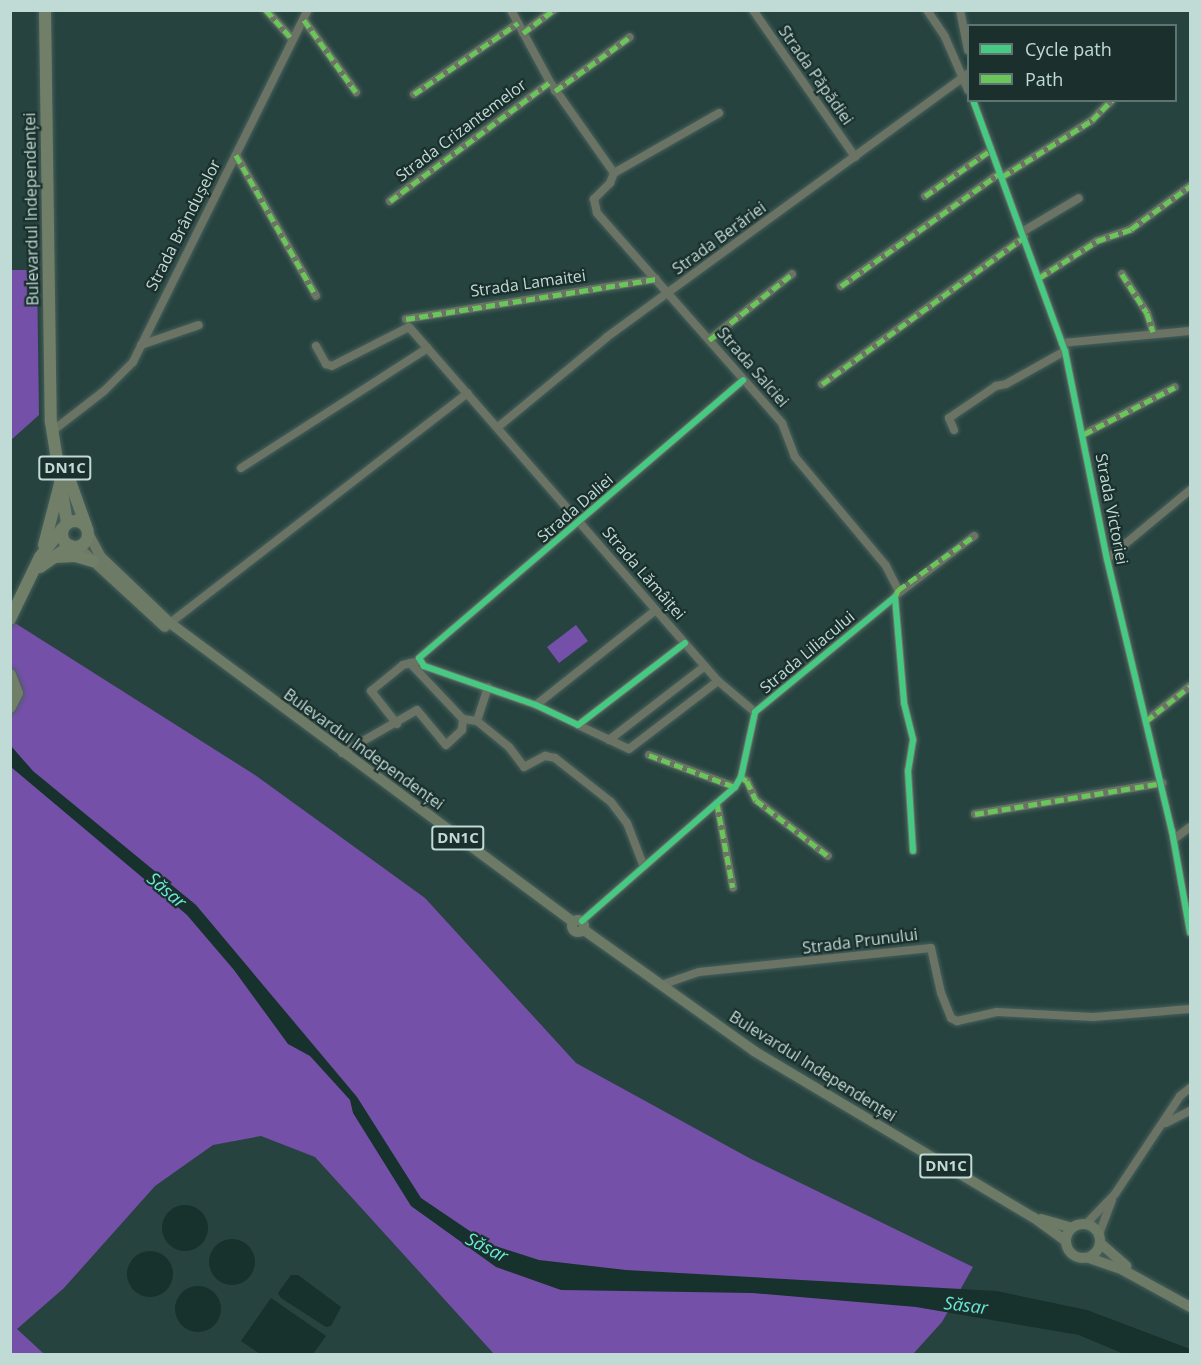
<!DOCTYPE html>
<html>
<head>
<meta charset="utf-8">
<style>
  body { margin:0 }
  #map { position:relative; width:1201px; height:1365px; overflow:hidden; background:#26433f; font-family:"Open Sans",sans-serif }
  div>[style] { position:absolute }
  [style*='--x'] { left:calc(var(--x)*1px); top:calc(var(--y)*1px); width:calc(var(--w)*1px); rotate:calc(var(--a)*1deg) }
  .green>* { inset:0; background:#7550a8 }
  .water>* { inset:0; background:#17312d }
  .round { border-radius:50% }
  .roads { filter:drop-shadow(0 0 2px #475f5b) drop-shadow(0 0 2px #475f5b) }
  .minor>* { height:8px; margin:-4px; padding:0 4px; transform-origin:4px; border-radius:4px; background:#6a7364 }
  .major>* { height:10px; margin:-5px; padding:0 5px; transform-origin:5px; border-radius:5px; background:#6c7a66 }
  .major>.ring { margin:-5px; padding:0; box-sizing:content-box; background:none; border:10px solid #6c7a66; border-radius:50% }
  .highway>* { height:12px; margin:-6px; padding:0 6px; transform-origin:6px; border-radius:6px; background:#717f69 }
  .highway>.ring { margin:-6px; padding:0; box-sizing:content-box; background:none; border:12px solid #717f69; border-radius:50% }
  .quiet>* { height:4.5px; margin-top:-2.25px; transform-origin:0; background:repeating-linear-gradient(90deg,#6ac65a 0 9px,transparent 0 13.5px) }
  .cycleway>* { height:6px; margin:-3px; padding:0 3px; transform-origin:3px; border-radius:3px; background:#46c982 }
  span { translate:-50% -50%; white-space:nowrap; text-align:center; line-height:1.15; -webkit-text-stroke:4.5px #1b302d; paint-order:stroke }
  .shield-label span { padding:2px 4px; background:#1b302d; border:2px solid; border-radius:4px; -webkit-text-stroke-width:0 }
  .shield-label { font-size:15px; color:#c0dad5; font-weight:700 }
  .street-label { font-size:16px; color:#c0dad5 }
  .water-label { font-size:18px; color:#68e8d6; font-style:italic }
  .frame { position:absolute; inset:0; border:12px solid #c0dad5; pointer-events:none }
  .legend { position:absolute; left:967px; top:24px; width:210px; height:78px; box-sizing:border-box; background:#1b302d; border:2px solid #5d7470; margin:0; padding:8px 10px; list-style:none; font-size:18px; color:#c0dad5 }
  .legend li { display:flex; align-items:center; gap:12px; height:30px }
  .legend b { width:30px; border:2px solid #5d7470 }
</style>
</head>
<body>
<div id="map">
  <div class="green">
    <i style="clip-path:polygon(11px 270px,37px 270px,39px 415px,11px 440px)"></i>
    <i style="clip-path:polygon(11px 616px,15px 623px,255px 775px,425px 898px,576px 1063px,751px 1159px,973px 1267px,942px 1322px,913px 1354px,494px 1354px,315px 1157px,261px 1136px,213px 1145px,155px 1186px,64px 1288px,17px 1329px,44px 1354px,11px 1354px)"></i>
    <i style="clip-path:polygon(576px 625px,588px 641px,559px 663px,547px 647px)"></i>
  </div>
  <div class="water">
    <i style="clip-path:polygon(11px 746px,33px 771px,196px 905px,357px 1097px,421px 1198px,489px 1244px,539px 1260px,626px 1270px,996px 1291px,1087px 1310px,1190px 1349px,1190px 1354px,1124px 1354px,1079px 1335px,916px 1307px,752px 1293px,561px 1290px,496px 1267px,411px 1206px,353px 1113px,350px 1100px,310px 1056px,288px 1044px,234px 970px,187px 915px,11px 767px)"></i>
    <i class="round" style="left:162px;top:1205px;width:46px;height:46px"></i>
    <i class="round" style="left:209px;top:1239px;width:46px;height:46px"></i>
    <i class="round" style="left:127px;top:1251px;width:46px;height:46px"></i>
    <i style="clip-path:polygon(291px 1275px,298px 1275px,341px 1307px,331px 1326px,326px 1327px,281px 1298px,278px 1293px)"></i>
    <i class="round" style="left:175px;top:1286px;width:46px;height:46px"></i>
    <i style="clip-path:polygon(271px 1298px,326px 1336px,313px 1354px,260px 1354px,241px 1341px)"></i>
  </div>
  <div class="roads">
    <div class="minor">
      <i style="--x:266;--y:10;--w:40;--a:48"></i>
      <i style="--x:511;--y:10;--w:82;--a:61.6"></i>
      <i style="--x:550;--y:82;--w:111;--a:54.9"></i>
      <i style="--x:614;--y:173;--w:121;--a:-29.7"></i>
      <i style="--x:753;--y:10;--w:179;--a:55.2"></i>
      <i style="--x:927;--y:10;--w:32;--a:56"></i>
      <i style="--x:945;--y:37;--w:58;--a:66.5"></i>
      <i style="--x:960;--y:10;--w:41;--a:78.7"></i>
      <i style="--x:304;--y:20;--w:89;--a:54.2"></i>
      <i style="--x:523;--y:33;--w:39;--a:-37"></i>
      <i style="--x:555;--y:91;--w:92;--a:-35.8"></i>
      <i style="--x:414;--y:94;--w:126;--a:-34.3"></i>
      <i style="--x:973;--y:100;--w:267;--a:69.9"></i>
      <i style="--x:1065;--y:351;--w:212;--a:78.6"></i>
      <i style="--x:1107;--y:559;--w:280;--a:76.6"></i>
      <i style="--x:1172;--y:831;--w:103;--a:79.9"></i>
      <i style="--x:236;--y:155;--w:162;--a:60.4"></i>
      <i style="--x:614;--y:173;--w:11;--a:112"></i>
      <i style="--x:610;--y:183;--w:23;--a:135"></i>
      <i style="--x:594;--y:199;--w:14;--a:78"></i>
      <i style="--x:597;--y:213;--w:280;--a:48.6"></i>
      <i style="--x:782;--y:423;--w:36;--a:69"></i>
      <i style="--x:795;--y:457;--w:142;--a:50.1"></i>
      <i style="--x:886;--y:566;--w:27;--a:63"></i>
      <i style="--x:1002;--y:177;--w:107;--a:-32.3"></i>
      <i style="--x:1092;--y:120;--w:28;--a:-45"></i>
      <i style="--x:925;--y:196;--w:80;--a:-34.9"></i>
      <i style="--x:390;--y:201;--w:199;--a:-36.6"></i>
      <i style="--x:1022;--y:232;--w:66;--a:-30.8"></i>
      <i style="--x:1122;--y:274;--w:46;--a:57.3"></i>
      <i style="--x:1147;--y:313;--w:20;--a:72"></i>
      <i style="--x:1039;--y:278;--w:69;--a:-32.5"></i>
      <i style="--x:1097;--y:241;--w:36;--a:-19"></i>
      <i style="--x:1131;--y:229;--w:73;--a:-36.1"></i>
      <i style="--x:841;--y:286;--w:195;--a:-35.4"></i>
      <i style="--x:406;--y:319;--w:253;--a:-9.1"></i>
      <i style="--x:709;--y:340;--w:106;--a:-38.5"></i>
      <i style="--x:1062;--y:343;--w:129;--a:-5.4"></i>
      <i style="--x:141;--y:345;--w:61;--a:-19"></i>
      <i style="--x:316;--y:346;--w:21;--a:61"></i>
      <i style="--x:326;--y:364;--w:6;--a:18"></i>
      <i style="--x:332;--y:366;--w:86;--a:-26.9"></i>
      <i style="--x:409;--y:327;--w:470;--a:48.9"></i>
      <i style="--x:718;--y:681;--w:48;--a:40"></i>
      <i style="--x:822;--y:384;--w:250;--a:-36"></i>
      <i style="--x:498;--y:427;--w:141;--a:-39.5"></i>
      <i style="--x:607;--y:337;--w:447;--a:-36.1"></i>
      <i style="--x:55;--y:429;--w:62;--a:-37.8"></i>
      <i style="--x:104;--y:391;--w:41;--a:-45"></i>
      <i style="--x:133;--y:362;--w:393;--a:-63.6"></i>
      <i style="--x:954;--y:430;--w:13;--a:-113"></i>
      <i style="--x:949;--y:418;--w:57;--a:-34.2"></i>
      <i style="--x:996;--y:386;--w:10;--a:-11"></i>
      <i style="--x:1006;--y:384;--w:68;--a:-29.2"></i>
      <i style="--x:1084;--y:434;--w:102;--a:-27.3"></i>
      <i style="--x:241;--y:468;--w:222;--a:-32.7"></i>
      <i style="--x:1107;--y:559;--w:108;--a:-39.7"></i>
      <i style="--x:896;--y:595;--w:98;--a:-37.1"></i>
      <i style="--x:170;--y:623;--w:376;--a:-37.7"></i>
      <i style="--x:685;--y:643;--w:135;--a:142.5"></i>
      <i style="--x:578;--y:725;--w:47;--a:-154.5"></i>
      <i style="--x:536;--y:705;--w:119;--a:-160.8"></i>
      <i style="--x:424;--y:666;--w:9;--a:-122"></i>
      <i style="--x:419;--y:658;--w:427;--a:-40.6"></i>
      <i style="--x:410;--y:663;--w:77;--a:46.6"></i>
      <i style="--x:488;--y:687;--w:36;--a:108"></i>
      <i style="--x:477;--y:721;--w:41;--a:39.1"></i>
      <i style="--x:509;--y:747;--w:25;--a:53"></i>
      <i style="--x:524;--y:767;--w:24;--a:-28"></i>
      <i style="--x:545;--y:756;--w:10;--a:11"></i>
      <i style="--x:555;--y:758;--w:71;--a:38.2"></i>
      <i style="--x:611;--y:802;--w:26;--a:53"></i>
      <i style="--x:627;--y:823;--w:47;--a:68.9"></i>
      <i style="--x:536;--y:705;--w:153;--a:-38.4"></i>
      <i style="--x:1146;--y:721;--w:56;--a:-38.5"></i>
      <i style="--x:397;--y:724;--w:42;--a:-128.2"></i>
      <i style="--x:371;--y:691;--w:41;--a:-39.1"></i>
      <i style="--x:403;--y:665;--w:16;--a:-14"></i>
      <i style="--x:578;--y:725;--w:56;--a:25.2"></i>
      <i style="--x:629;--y:749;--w:112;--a:-37.4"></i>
      <i style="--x:609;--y:740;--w:121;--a:-37.6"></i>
      <i style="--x:342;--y:753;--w:86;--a:-29.8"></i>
      <i style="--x:417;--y:710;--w:45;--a:50.4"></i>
      <i style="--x:446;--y:745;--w:22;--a:-43"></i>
      <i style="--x:462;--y:730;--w:11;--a:-85"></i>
      <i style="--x:463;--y:719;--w:14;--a:8"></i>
      <i style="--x:649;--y:755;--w:92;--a:20.4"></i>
      <i style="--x:741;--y:777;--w:7;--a:34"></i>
      <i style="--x:747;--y:781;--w:21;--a:65"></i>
      <i style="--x:756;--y:800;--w:91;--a:37.9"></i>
      <i style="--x:717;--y:803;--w:86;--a:79.3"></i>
      <i style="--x:975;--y:814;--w:190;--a:-9.4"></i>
      <i style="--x:1174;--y:839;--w:20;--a:-37"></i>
      <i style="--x:582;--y:921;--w:203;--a:-41.2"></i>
      <i style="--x:735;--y:787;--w:12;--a:-59"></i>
      <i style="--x:741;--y:777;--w:66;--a:-77.8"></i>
      <i style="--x:755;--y:712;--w:181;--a:-39.4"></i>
      <i style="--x:895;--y:597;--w:106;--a:85.1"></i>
      <i style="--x:904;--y:703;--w:38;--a:76"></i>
      <i style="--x:913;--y:740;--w:31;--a:99"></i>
      <i style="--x:908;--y:771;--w:80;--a:86.4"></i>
      <i style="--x:661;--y:985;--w:40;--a:-18.9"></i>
      <i style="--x:699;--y:972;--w:233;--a:-5.9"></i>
      <i style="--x:931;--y:948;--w:46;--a:77.5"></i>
      <i style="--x:941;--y:993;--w:27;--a:68"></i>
      <i style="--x:951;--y:1018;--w:7;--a:27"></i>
      <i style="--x:957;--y:1021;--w:41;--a:-12.7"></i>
      <i style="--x:997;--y:1012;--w:96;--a:3"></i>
      <i style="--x:1093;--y:1017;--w:97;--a:-4.7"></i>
      <i style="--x:1166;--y:1123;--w:27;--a:-27"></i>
      <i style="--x:1086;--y:1224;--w:42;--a:-46"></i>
      <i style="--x:1115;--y:1194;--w:118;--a:-56.4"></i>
      <i style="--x:1180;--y:1096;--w:13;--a:-39"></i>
      <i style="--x:1099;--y:1234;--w:36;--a:-69"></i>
    </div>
    <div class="major">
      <i style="--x:88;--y:533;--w:26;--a:62"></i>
      <i style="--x:100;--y:556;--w:97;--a:43.7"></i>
      <i style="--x:170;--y:623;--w:502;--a:36.57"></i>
      <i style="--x:78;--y:547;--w:118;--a:42.6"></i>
      <i class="ring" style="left:572px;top:920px;width:2px;height:2px"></i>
      <i style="--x:584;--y:930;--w:209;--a:35.4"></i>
      <i style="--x:754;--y:1051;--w:325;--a:30.8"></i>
      <i style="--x:1033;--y:1217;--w:41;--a:36"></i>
      <i style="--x:1041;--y:1219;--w:32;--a:16"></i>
      <i class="ring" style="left:1066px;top:1224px;width:24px;height:24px"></i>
      <i style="--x:1100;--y:1243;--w:35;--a:41"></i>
      <i style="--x:1089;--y:1258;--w:36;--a:19"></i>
      <i style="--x:1123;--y:1270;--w:77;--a:28.9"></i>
    </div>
    <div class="highway">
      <i style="--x:45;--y:10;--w:412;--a:89.2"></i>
      <i style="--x:51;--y:422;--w:102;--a:81"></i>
      <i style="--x:66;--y:470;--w:59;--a:70.3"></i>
      <i class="ring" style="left:62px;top:521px;width:14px;height:14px"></i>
      <i style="--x:44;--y:545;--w:63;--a:-75.3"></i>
      <i style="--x:54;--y:557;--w:21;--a:-3"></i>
      <i style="--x:75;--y:556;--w:19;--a:16"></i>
      <i style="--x:40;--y:567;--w:37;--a:-35"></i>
      <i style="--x:10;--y:619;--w:69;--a:-64.2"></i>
      <i style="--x:40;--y:557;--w:37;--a:-52"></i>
      <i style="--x:10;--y:675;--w:19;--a:69"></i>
      <i style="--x:17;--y:693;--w:16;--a:117"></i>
    </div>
  </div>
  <div class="quiet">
    <i style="--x:266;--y:10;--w:40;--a:48"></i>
    <i style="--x:304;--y:20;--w:89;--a:54.2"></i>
    <i style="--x:523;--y:33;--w:39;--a:-37"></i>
    <i style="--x:555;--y:91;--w:92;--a:-35.8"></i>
    <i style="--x:414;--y:94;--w:126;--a:-34.3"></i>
    <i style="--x:236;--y:155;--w:162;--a:60.4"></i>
    <i style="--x:1002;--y:177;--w:107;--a:-32.3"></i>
    <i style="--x:1092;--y:120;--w:28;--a:-45"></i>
    <i style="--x:925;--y:196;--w:80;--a:-34.9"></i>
    <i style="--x:390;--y:201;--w:199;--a:-36.6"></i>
    <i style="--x:1122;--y:274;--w:46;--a:57.3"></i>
    <i style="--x:1147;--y:313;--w:20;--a:72"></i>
    <i style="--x:1039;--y:278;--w:69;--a:-32.5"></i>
    <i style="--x:1097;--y:241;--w:36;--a:-19"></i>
    <i style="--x:1131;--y:229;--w:73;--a:-36.1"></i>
    <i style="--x:841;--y:286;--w:195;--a:-35.4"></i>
    <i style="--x:406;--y:319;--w:253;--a:-9.1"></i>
    <i style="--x:709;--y:340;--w:106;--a:-38.5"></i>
    <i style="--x:822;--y:384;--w:250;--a:-36"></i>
    <i style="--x:1084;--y:434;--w:102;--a:-27.3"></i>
    <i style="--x:895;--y:597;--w:8;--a:-67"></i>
    <i style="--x:898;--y:590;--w:93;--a:-35.4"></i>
    <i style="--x:1146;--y:721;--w:56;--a:-38.5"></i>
    <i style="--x:649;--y:755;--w:92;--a:20.4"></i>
    <i style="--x:741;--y:777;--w:7;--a:34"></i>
    <i style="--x:747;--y:781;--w:21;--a:65"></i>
    <i style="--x:756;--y:800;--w:91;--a:37.9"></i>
    <i style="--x:717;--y:803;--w:86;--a:79.3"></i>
    <i style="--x:975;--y:814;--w:190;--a:-9.4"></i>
  </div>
  <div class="cycleway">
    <i style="--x:973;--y:100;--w:267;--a:69.9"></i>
    <i style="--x:1065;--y:351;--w:212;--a:78.6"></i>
    <i style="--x:1107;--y:559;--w:280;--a:76.6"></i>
    <i style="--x:1172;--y:831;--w:103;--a:79.9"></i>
    <i style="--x:685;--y:643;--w:135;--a:142.5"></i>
    <i style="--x:578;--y:725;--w:47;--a:-154.5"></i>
    <i style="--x:536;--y:705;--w:119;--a:-160.8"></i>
    <i style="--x:424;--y:666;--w:9;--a:-122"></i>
    <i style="--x:419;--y:658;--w:427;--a:-40.6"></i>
    <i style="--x:582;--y:921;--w:203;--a:-41.2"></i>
    <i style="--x:735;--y:787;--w:12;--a:-59"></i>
    <i style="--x:741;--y:777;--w:66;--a:-77.8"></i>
    <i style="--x:755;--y:712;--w:181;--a:-39.4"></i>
    <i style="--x:895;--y:597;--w:106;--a:85.1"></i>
    <i style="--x:904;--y:703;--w:38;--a:76"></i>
    <i style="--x:913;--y:740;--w:31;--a:99"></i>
    <i style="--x:908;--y:771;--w:80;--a:86.4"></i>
  </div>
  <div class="shield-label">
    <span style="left:65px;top:468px">DN1C</span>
    <span style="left:458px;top:838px">DN1C</span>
    <span style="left:946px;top:1166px">DN1C</span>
  </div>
  <div class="street-label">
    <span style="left:816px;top:75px;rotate:55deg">Strada Păpădiei</span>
    <span style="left:461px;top:130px;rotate:-37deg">Strada Crizantemelor</span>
    <span style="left:31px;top:209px;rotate:-91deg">Bulevardul Independenței</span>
    <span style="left:183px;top:225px;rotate:-63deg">Strada Brândușelor</span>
    <span style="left:719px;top:238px;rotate:-36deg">Strada Berăriei</span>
    <span style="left:528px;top:283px;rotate:-8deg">Strada Lamaitei</span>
    <span style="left:753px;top:367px;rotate:49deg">Strada Salciei</span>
    <span style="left:575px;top:508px;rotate:-41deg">Strada Daliei</span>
    <span style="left:1112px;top:509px;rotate:79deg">Strada Victoriei</span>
    <span style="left:644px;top:573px;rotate:49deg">Strada Lămâiței</span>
    <span style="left:807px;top:652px;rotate:-40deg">Strada Liliacului</span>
    <span style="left:364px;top:749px;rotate:36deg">Bulevardul Independenței</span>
    <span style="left:860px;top:941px;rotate:-7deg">Strada Prunului</span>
    <span style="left:813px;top:1066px;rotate:32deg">Bulevardul Independenței</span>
  </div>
  <div class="water-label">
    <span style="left:167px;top:890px;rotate:40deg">Săsar</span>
    <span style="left:487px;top:1247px;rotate:27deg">Săsar</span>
    <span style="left:966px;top:1305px;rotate:7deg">Săsar</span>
  </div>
  <div class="frame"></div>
  <ul class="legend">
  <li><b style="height:8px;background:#46c982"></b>Cycle path</li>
  <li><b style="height:8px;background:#6ac65a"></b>Path</li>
  </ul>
</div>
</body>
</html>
